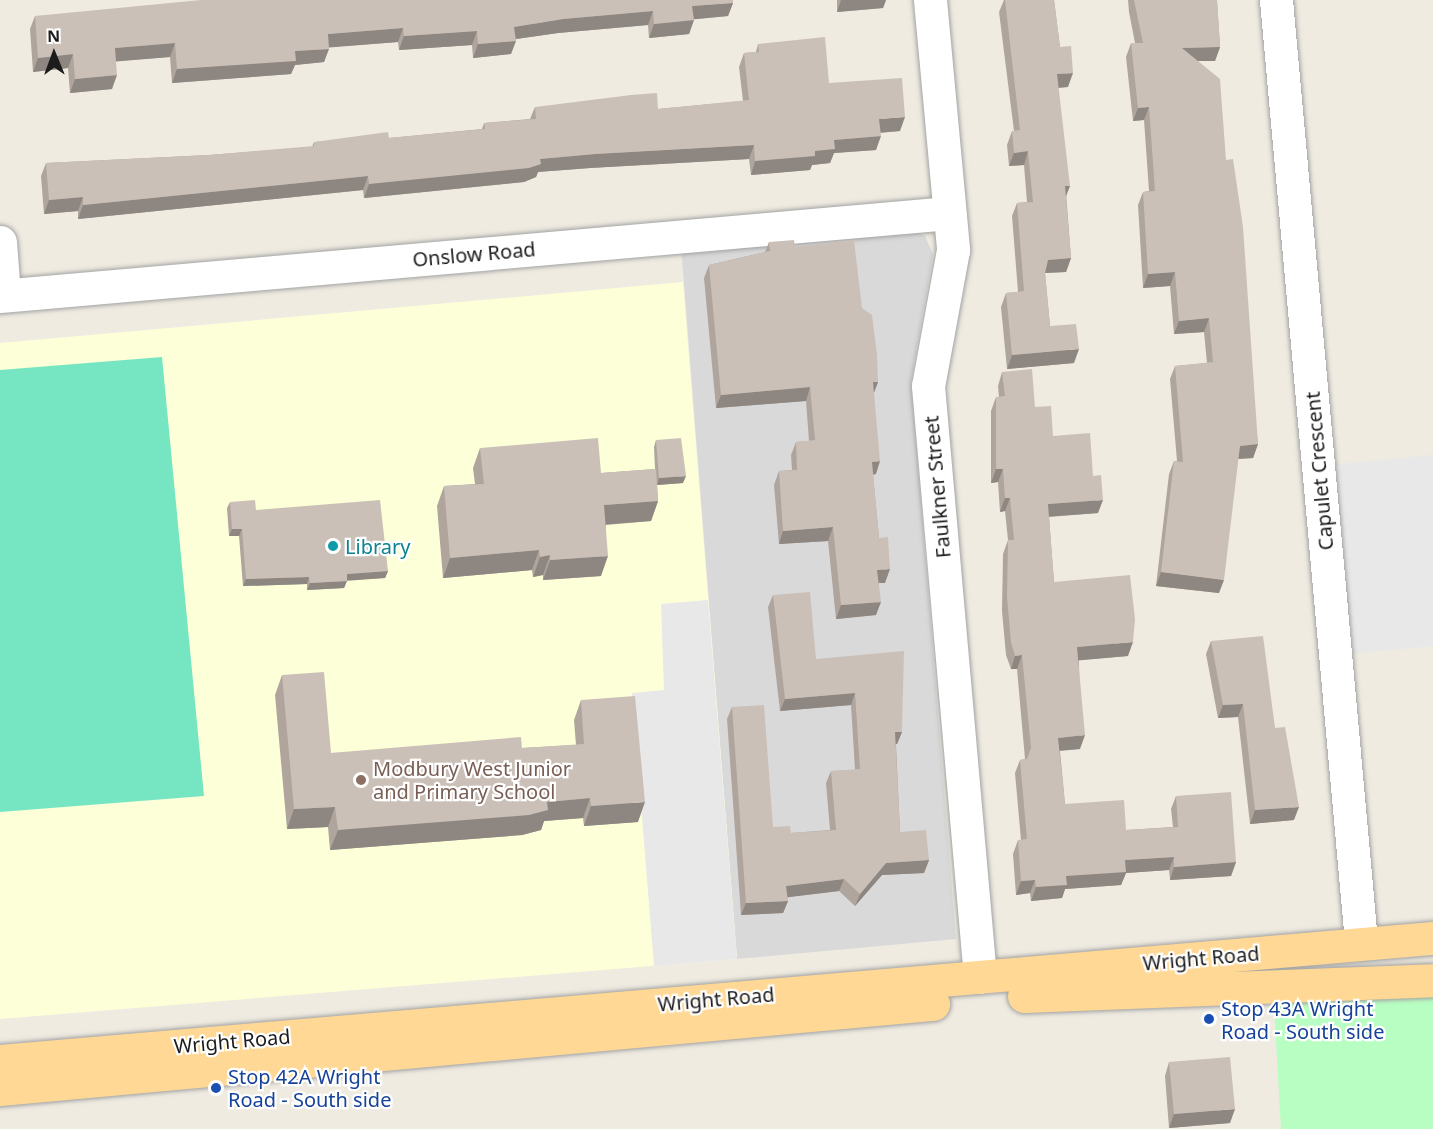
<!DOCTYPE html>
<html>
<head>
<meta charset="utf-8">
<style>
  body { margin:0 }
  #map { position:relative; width:1433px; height:1129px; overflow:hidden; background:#efebe1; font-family:"Noto Sans",sans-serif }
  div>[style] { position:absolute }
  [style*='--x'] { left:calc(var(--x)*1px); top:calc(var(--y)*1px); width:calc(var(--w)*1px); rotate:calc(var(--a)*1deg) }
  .residential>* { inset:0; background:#dad9d9 }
  .education>* { inset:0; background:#fdffd9 }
  .park>* { inset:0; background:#b8fec2 }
  .pitch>* { inset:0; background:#76e6c2 }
  .parking>* { inset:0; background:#e8e8e8 }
  .roads { filter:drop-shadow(0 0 2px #a3a3a3) drop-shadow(0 0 2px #a3a3a3) }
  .minor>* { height:33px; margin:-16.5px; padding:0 16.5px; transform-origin:16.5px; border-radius:16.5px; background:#fff }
  .major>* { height:33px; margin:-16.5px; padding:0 16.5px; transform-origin:16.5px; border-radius:16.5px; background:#ffd895 }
  .wall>* { inset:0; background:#afa59d }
  .shaded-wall>* { inset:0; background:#8e8680 }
  .building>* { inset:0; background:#cbc0b7 }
  .dots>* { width:16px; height:16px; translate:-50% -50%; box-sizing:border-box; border:3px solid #fff; border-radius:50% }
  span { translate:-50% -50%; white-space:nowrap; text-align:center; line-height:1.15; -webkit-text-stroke:4.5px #fff; paint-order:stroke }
  .street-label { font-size:20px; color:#1c1c1c }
  .culture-label { font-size:20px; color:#0d838f }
  .left { translate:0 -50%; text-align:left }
  .education-label { font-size:20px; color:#785e54 }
  .transit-label { font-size:20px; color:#164399 }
  .north { position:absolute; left:24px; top:24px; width:60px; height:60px; -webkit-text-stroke:4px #fff; paint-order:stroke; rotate:359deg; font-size:16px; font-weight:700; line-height:24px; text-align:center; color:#1c1c1c }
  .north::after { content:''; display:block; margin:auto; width:21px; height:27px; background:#1c1c1c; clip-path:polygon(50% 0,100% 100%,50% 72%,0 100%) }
</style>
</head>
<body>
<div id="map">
  <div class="residential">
    <i style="clip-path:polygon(908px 227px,925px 236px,933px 254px,911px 380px,956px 939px,737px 959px,681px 245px)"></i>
  </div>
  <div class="education">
    <i style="clip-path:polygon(683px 282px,737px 959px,0 1019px,0 343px)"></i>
  </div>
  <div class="park">
    <i style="clip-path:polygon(1433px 978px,1433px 1129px,1281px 1129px,1273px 987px)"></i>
  </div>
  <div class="pitch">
    <i style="clip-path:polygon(162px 357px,204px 796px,0 812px,0 370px)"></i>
  </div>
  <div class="parking">
    <i style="clip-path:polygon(1433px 455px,1433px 646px,1335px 655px,1318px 466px)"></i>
    <i style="clip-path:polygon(708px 600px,737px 959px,654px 966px,632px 693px,664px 690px,661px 604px)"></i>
  </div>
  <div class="roads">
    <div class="minor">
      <i style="--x:930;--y:0;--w:251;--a:84.7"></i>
      <i style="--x:953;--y:250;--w:138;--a:100.4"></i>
      <i style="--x:928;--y:386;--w:593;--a:84.97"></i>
      <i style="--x:1276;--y:0;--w:946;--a:84.84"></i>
      <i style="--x:0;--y:242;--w:53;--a:85.7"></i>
      <i style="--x:0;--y:296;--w:953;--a:-5"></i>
    </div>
    <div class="major">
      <i style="--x:1024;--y:996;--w:409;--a:-2.2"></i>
      <i style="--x:0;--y:1061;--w:1438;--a:-4.91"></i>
      <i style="--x:0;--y:1089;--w:937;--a:-5.21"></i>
    </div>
  </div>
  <div class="wall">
    <i style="clip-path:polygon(837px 0,886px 0,883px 8px,837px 12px)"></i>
    <i style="clip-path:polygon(1004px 0,1054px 0,1060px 47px,1068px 87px,1058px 88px,1071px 258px,1066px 272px,1045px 273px,1050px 326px,1074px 363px,1007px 369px,1001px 307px,1006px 293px,1018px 292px,1012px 216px,1017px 203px,1027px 202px,1024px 165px,1009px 166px,1007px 145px,1012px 131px,1014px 131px,999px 12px)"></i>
    <i style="clip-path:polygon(1128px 0,1217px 0,1220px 47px,1215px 61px,1198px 61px,1226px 160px,1258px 444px,1253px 458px,1238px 459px,1219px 593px,1156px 586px,1169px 474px,1174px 461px,1177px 461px,1170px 379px,1175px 366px,1207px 363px,1204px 332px,1174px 334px,1170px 286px,1143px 288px,1138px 205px,1143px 192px,1149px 191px,1144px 120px,1133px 121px,1126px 57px,1131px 43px,1135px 43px,1129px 12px)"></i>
    <i style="clip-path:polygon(733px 3px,728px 16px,694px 19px,689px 34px,649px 38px,648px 25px,558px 33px,516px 39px,511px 54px,473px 58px,472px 45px,399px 50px,398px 42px,329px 47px,324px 62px,295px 65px,291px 74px,172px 83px,170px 57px,116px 61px,112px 89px,70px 93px,68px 68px,33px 72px,30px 29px,35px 16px)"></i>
    <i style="clip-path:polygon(758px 44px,829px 83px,900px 131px,880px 133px,876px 150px,834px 153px,830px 163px,812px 165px,810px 170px,751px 175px,749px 159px,590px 168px,538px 172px,536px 177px,524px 182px,364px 198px,363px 190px,78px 219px,78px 211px,44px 214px,41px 176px,46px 163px,209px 155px,312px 147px,314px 142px,389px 138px,482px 129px,484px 123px,530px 119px,535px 107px,658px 109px,743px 101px,739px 67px,744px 53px,756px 52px)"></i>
    <i style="clip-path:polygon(769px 242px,795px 247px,862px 308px,878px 382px,874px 393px,876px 474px,873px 475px,879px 538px,885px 583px,879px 583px,876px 615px,836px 619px,828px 541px,779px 544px,774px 485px,779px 471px,792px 470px,791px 455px,796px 442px,809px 441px,806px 401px,716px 408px,704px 278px,709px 265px,765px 252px)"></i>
    <i style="clip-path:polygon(1002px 372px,1035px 407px,1053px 436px,1093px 476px,1098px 513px,1049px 517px,1054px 582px,1128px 656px,1079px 660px,1080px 749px,1060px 751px,1065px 804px,1126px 830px,1173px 827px,1171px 809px,1176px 796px,1236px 862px,1231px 876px,1170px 880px,1169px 870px,1126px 873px,1121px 885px,1065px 889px,1062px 898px,1031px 901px,1030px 893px,1016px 895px,1013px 854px,1018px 840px,1021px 840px,1015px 773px,1020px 760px,1025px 759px,1017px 669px,1011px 669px,1006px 655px,1002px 611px,1003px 554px,1008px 540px,1005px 511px,1000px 512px,998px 482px,991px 483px,991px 411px,996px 397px,999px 397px,998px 386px)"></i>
    <i style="clip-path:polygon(656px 440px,683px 483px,657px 485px,658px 501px,651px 521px,606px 525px,601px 576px,543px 580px,543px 575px,533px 577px,532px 570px,443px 578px,437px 506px,444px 486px,475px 484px,473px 468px,480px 448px,601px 473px,655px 469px,654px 447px)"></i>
    <i style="clip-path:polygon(230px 502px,256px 510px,388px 571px,385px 578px,347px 580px,344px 588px,307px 590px,307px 584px,243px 586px,239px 536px,229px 536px,227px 508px)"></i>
    <i style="clip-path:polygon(773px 595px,816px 659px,902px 732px,897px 744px,896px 744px,900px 832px,929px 860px,924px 873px,882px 875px,855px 906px,839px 891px,787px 897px,788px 901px,783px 913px,741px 915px,727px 719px,732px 707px,773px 827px,791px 833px,830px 830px,826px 783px,831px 771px,855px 770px,851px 705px,780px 711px,768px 607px)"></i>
    <i style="clip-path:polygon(1211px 641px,1275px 728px,1294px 820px,1250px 824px,1238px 717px,1218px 718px,1206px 654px)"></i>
    <i style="clip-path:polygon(282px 675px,331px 753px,522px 748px,576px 745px,574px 720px,581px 700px,638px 822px,584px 826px,583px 818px,544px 821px,541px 830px,522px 835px,330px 850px,328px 827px,287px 829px,275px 695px)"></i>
    <i style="clip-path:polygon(1169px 1062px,1230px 1123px,1169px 1128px,1165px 1076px)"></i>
  </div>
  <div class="shaded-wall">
    <i style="clip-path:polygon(841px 0,886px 0,883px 8px,837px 12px)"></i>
    <i style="clip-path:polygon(733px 3px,728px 16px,687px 20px,692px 6px)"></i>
    <i style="clip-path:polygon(653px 11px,648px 25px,558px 33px,509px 40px,514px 27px,563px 19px)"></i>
    <i style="clip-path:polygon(694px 20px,689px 34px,649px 38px,654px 24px)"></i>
    <i style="clip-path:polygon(403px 28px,398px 42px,323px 48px,328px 34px)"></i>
    <i style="clip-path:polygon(477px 31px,472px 45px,399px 50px,404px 36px)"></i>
    <i style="clip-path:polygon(516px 41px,511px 54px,473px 58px,478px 44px)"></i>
    <i style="clip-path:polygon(175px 43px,170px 57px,110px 62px,115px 48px)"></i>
    <i style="clip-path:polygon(1220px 47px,1215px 61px,1177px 61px,1182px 48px)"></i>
    <i style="clip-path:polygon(329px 49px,324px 62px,295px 65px,291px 74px,172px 83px,177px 69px,295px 51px)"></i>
    <i style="clip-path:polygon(73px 54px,68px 68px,33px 72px,38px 58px)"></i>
    <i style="clip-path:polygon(1073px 73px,1068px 87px,1052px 88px,1057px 74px)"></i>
    <i style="clip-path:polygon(117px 75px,112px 89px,70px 93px,75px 79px)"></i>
    <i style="clip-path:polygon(1149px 107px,1144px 120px,1133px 121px,1138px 108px)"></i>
    <i style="clip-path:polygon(905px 117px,900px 131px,874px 133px,879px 119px)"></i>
    <i style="clip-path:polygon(881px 136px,876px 150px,834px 153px,830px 163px,812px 165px,810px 170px,751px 175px,755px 161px,834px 140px)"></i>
    <i style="clip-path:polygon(754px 145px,749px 159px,590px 168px,538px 172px,536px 177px,524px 182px,364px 198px,369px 184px,540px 159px,595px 154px)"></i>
    <i style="clip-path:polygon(1028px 151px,1024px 165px,1009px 166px,1014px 153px)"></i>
    <i style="clip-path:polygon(368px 176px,363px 190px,78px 219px,83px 205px)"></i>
    <i style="clip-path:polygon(1065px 186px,1070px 186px,1065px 199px)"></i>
    <i style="clip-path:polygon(83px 197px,78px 211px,44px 214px,49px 200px)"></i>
    <i style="clip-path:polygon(1071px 258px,1066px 272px,1043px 273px,1048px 260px)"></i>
    <i style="clip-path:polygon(1175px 272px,1170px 286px,1143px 288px,1148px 274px)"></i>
    <i style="clip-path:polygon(1209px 318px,1204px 332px,1174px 334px,1179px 321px)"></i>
    <i style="clip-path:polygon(1079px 349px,1074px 363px,1007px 369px,1012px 355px)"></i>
    <i style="clip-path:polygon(873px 382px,878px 382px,873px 395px)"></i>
    <i style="clip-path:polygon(810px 387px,806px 401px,716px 408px,721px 395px)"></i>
    <i style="clip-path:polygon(1258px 444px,1253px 458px,1235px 459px,1240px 446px)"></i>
    <i style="clip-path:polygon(880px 461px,876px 474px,867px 475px,872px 462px)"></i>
    <i style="clip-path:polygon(996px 469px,1003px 469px,998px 482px,991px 483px)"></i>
    <i style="clip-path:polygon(686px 476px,683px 483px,657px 485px,659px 478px)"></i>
    <i style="clip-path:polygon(1005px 498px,1010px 498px,1005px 511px,1000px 512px)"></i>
    <i style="clip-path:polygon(1103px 500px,1098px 513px,1043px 517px,1048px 504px)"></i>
    <i style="clip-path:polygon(658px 501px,651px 521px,597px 525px,604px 505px)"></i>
    <i style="clip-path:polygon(833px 527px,828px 541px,779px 544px,783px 531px)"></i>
    <i style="clip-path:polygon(232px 529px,242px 529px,239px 536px,229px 536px)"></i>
    <i style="clip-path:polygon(539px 550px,532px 570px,443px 578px,450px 558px)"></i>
    <i style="clip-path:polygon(550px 555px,543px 575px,533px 577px,540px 557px)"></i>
    <i style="clip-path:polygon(608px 556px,601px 576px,543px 580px,550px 560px)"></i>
    <i style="clip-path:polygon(890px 569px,885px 583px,872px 583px,877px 570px)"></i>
    <i style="clip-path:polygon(388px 571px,385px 578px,344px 581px,347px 574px)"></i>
    <i style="clip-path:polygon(1161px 572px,1224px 580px,1219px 593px,1156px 586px)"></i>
    <i style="clip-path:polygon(309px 577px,307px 584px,243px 586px,246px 579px)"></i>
    <i style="clip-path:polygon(347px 581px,344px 588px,307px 590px,310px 583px)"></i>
    <i style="clip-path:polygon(881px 602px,876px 615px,836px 619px,841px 605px)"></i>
    <i style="clip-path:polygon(1133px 642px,1128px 656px,1072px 661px,1077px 647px)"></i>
    <i style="clip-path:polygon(1022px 655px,1017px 669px,1011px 669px,1015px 656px)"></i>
    <i style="clip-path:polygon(855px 693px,851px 705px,780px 711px,785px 699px)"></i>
    <i style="clip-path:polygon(1243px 704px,1238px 717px,1218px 718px,1223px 705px)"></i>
    <i style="clip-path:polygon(895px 732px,902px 732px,897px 744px,891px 744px)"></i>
    <i style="clip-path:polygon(1085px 735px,1080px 749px,1053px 751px,1058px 738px)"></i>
    <i style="clip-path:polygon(590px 798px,583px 818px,544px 821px,541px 830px,522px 835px,330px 850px,338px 830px,547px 802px)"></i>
    <i style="clip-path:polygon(645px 802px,638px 822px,584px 826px,591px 806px)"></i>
    <i style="clip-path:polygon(335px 807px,328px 827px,287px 829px,294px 809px)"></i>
    <i style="clip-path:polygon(1299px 807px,1294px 820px,1250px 824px,1255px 810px)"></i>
    <i style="clip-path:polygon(1174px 857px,1169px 870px,1126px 873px,1121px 885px,1065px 889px,1062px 898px,1031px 901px,1036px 887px,1066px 876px,1125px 860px)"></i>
    <i style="clip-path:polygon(929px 860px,924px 873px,882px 875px,855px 906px,860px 894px,886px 863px)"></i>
    <i style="clip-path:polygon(1236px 862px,1231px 876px,1170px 880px,1174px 867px)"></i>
    <i style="clip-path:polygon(844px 879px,839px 891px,782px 898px,786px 886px)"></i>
    <i style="clip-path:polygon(1035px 880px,1030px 893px,1016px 895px,1021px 881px)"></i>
    <i style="clip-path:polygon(788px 901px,783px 913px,741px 915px,746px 903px)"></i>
    <i style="clip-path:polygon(1235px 1109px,1230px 1123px,1169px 1128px,1174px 1114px)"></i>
  </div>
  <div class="building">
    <i style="clip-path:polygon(201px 0,733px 0,733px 3px,692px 6px,694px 20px,654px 24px,653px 11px,563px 19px,514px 27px,516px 41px,478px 44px,477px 31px,404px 36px,403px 28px,328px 34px,329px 49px,295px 51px,296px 61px,177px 69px,175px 43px,115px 48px,117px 75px,75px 79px,73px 54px,38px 58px,35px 16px)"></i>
    <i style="clip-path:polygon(1005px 0,1054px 0,1060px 47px,1071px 46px,1073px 73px,1057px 74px,1070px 186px,1065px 186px,1071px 258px,1048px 260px,1045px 273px,1050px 326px,1076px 324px,1079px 349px,1012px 355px,1006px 293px,1024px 291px,1017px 203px,1033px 202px,1028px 151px,1014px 153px,1012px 131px,1020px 130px)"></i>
    <i style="clip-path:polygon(1134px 0,1217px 0,1220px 47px,1182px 48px,1220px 79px,1226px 160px,1233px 159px,1243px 227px,1258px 444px,1240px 446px,1224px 580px,1161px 572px,1174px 461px,1183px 462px,1175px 366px,1213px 362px,1209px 318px,1179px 321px,1175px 272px,1148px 274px,1143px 192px,1155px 191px,1149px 107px,1138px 108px,1131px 43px,1143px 43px)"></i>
    <i style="clip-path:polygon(825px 37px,829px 83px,902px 78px,905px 117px,879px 119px,881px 136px,834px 140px,835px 149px,815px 151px,815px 156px,755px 161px,754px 145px,595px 154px,540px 159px,541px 164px,529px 168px,369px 184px,368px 176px,83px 205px,83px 197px,49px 200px,46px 163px,209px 155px,314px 146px,314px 142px,388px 132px,389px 138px,485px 129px,484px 123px,536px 119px,535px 107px,631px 95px,657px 93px,658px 109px,749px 100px,744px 53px,759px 52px,758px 44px)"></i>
    <i style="clip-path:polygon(794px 240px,795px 247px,854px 240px,862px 308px,872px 315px,877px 354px,878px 382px,873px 382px,880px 461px,872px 462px,879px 538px,888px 537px,890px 569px,877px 570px,881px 602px,841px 605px,833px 527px,783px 531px,779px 471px,797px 470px,796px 442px,815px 440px,810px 387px,721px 395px,709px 265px,770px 251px,769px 242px)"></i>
    <i style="clip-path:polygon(1032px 369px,1035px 407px,1051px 406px,1053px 436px,1090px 433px,1093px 476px,1101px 475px,1103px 500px,1048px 504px,1054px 582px,1130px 575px,1135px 619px,1133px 642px,1077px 647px,1085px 735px,1058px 738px,1065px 804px,1124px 800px,1126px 830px,1178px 827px,1176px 796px,1231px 792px,1236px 862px,1174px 867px,1174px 857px,1125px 860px,1126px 872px,1066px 876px,1067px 885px,1036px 887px,1035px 880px,1021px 881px,1018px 840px,1027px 839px,1020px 760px,1027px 759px,1031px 748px,1022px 655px,1015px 656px,1011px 642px,1007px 597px,1008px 540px,1014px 540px,1010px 498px,1005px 498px,1003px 469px,996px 469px,996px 397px,1005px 396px,1002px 372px)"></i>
    <i style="clip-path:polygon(598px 438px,601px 473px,656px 469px,658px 501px,604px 505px,608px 556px,550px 560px,550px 555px,540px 557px,539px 550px,450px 558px,444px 486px,484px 484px,480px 448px)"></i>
    <i style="clip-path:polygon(681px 438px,686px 476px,659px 478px,656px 440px)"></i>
    <i style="clip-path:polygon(255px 500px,256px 510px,380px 500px,388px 571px,347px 574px,347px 581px,310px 583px,309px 577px,246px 579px,242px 529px,232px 529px,230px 502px)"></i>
    <i style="clip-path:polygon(810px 592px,816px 659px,904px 651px,902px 732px,895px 732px,900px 832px,926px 830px,929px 860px,886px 863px,860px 894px,844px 879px,786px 886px,788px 901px,746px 903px,732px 707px,764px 705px,773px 827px,790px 826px,791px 833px,836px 830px,831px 771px,860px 769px,855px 693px,785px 699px,773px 595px)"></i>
    <i style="clip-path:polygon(1263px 636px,1275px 728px,1285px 727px,1299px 807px,1255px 810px,1243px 704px,1223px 705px,1211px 641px)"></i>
    <i style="clip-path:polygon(324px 672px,331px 753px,521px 737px,522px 748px,584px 744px,581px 700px,635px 696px,645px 802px,591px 806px,590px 798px,547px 802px,548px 810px,529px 815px,338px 830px,335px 807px,294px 809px,282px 675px)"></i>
    <i style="clip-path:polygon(1230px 1057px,1235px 1109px,1174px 1114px,1169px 1062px)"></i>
  </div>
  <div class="dots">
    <i style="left:333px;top:546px;background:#0f9aa8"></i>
    <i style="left:361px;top:780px;background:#8d6e63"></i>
    <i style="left:1209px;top:1019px;background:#1a4fb4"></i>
    <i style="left:216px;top:1088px;background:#1a4fb4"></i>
  </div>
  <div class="street-label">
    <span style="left:474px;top:254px;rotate:-5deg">Onslow Road</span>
    <span style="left:1319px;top:471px;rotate:-95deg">Capulet Crescent</span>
    <span style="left:937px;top:487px;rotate:-95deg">Faulkner Street</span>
    <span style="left:1201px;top:958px;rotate:-5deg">Wright Road</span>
    <span style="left:716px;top:999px;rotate:-5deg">Wright Road</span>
    <span style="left:232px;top:1041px;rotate:-5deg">Wright Road</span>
  </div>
  <div class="culture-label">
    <span class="left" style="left:345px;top:546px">Library</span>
  </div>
  <div class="education-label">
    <span class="left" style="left:373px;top:780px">Modbury West Junior<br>and Primary School</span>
  </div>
  <div class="transit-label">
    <span class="left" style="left:1221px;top:1020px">Stop 43A Wright<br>Road - South side</span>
    <span class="left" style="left:228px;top:1088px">Stop 42A Wright<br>Road - South side</span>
  </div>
  <div class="north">N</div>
</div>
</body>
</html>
